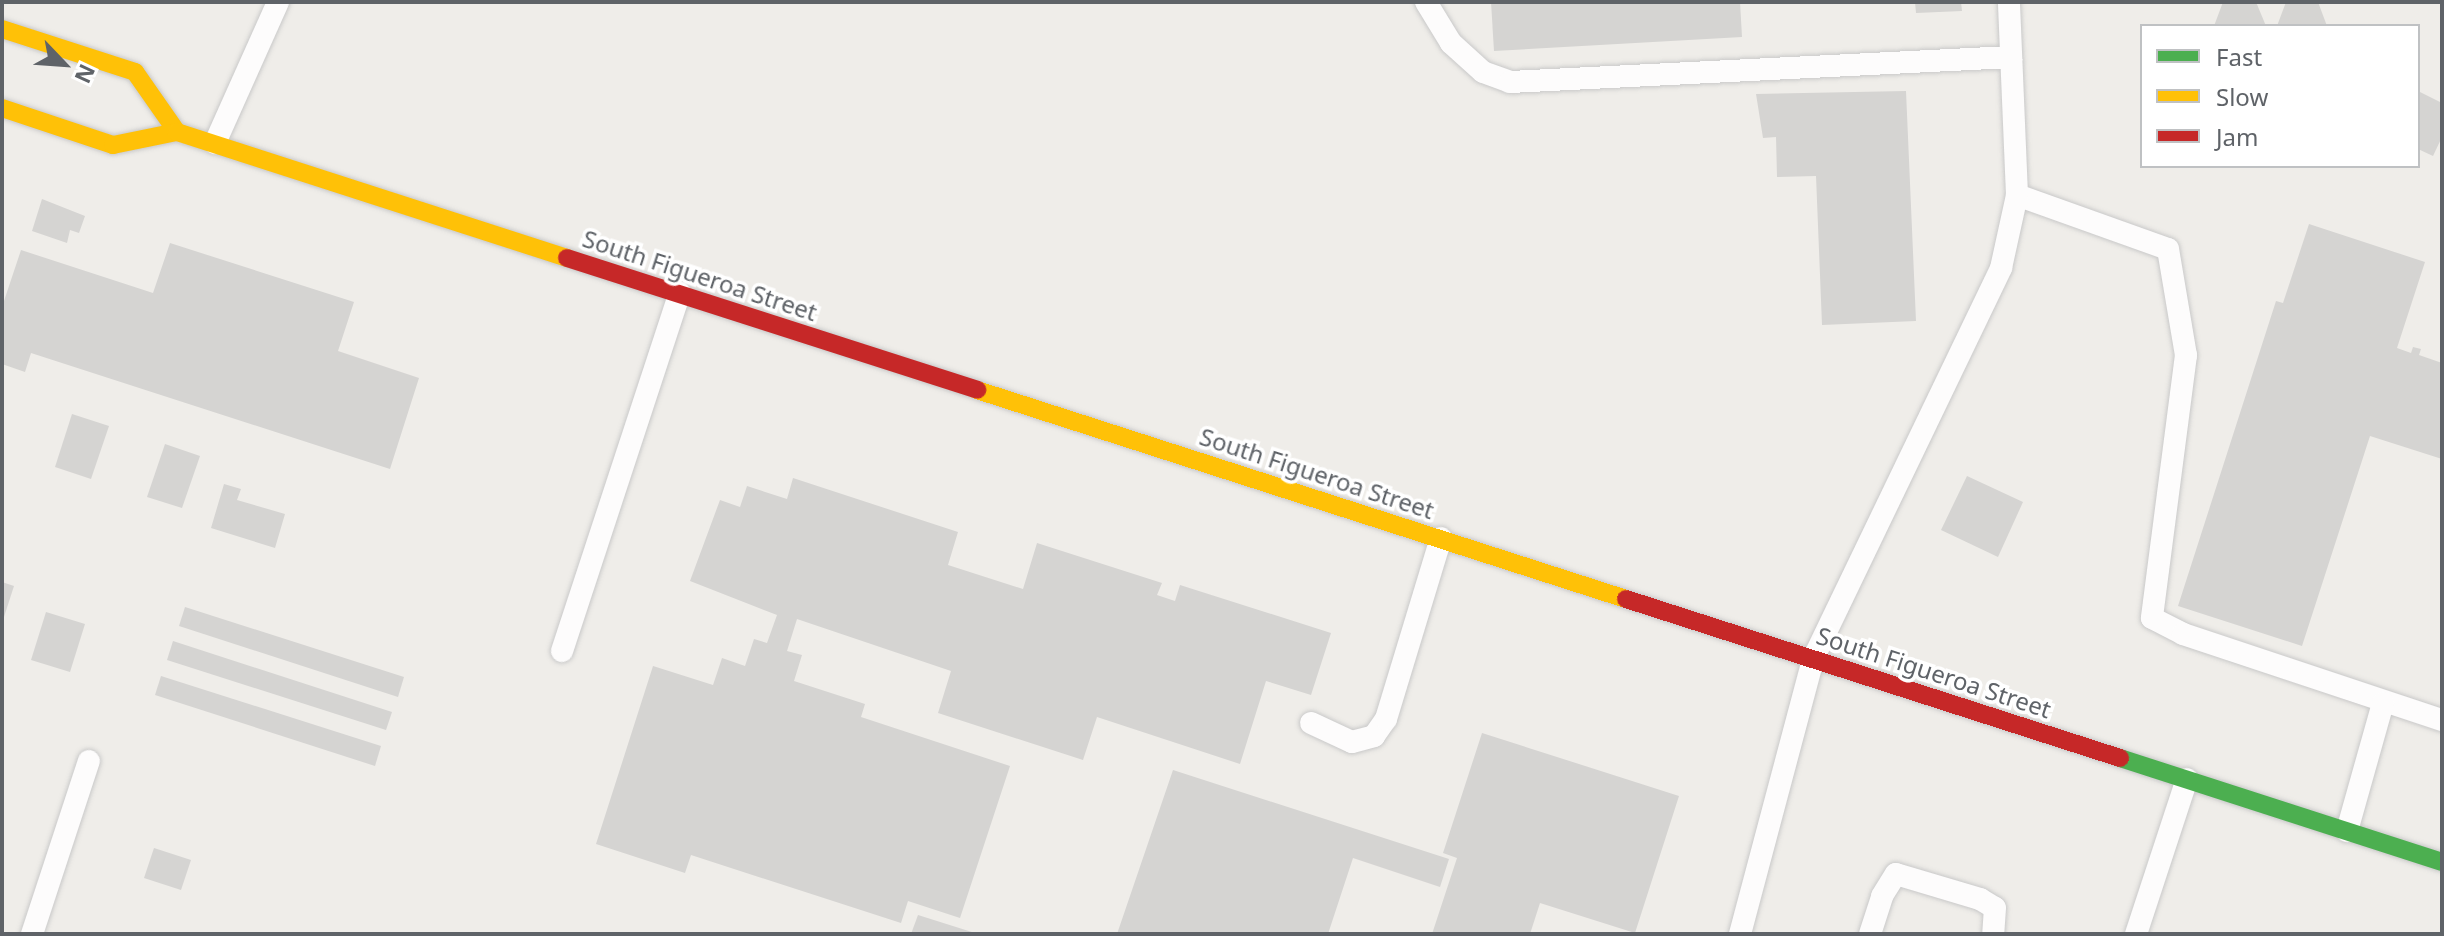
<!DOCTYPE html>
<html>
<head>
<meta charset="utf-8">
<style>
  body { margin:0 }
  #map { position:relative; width:2444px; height:936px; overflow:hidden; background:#efede9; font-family:"Noto Sans",sans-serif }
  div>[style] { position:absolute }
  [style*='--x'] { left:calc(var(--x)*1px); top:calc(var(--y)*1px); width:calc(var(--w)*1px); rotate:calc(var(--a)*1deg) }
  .building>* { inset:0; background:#d5d4d2 }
  .roads { filter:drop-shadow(0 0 2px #c9c9c9) drop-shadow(0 0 2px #c9c9c9) }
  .lane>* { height:22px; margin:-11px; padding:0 11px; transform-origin:11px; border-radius:11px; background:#fdfcfc }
  .fast>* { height:18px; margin:-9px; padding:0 9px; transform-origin:9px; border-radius:9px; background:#4caf50 }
  .slow>* { height:18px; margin:-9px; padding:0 9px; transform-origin:9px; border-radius:9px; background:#ffc107 }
  .jam>* { height:18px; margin:-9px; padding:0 9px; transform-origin:9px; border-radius:9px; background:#c62828 }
  span { translate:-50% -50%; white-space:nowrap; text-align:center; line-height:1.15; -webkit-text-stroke:7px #fff; paint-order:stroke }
  .street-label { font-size:24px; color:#5f6368 }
  .frame { position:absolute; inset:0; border:4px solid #5f6368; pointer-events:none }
  .legend { position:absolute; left:2140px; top:24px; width:280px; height:144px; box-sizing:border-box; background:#fff; border:2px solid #bfc1c3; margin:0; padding:10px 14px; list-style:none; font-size:24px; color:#5f6368 }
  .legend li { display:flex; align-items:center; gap:16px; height:40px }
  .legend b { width:40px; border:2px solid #bfc1c3 }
  .north { position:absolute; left:24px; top:24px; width:80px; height:80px; -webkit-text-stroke:6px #fff; paint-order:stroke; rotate:115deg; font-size:22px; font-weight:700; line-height:32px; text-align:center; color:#5f6368 }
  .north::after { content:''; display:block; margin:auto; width:28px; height:36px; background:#5f6368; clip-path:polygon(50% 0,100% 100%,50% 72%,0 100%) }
</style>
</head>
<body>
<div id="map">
  <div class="building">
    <i style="clip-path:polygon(1491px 2px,1740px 2px,1742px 37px,1494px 51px)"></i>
    <i style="clip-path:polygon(1915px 2px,1961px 2px,1962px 11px,1916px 13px)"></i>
    <i style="clip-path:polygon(2223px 2px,2256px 2px,2266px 26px,2214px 26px)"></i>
    <i style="clip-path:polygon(2286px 2px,2318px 2px,2327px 26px,2277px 26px)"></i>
    <i style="clip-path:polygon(1906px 91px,1916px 321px,1822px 325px,1816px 176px,1777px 177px,1776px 137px,1763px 138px,1756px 94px)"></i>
    <i style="clip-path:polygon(2418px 91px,2442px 103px,2442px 137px,2433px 156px,2418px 149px)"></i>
    <i style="clip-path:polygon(42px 199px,85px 216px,79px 233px,70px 230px,67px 243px,32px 231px)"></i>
    <i style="clip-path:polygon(2309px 224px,2425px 262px,2397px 348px,2411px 353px,2413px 347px,2421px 349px,2419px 355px,2442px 363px,2442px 459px,2370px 436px,2302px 646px,2178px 606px,2276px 301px,2283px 303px)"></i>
    <i style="clip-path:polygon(170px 243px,354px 302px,338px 351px,419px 378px,390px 469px,31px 353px,25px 372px,2px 364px,2px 307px,21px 250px,153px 293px)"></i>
    <i style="clip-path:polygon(72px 414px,109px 426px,91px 479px,55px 467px)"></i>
    <i style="clip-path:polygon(165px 444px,200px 456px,182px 508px,147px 497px)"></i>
    <i style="clip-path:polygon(1967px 476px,2023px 502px,1998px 557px,1941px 530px)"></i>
    <i style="clip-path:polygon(793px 478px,958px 532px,948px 565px,1023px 589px,1037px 543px,1162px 583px,1157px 595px,1175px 601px,1180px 585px,1331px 633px,1311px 695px,1266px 681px,1240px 764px,1097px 717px,1083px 760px,938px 713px,951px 671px,797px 619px,787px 651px,802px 655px,794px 681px,865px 704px,861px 717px,1010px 766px,960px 918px,908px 901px,901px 923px,691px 855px,685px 873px,596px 844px,653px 666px,713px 685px,722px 658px,745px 666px,754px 639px,767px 643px,777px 615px,690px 581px,720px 500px,740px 507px,747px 486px,787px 499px)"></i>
    <i style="clip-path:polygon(224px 484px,241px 489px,237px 500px,285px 514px,275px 548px,211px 528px)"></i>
    <i style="clip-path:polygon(2px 582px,14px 586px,3px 620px,2px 620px)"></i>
    <i style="clip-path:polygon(185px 607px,404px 677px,398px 697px,179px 626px)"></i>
    <i style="clip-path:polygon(46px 612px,85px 624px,70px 672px,31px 660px)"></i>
    <i style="clip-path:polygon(173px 641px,392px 712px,386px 730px,167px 660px)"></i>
    <i style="clip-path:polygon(161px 676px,381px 746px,375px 766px,155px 695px)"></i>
    <i style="clip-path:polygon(1482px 733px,1679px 796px,1635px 933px,1540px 903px,1530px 934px,1432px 934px,1457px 858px,1443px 853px)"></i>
    <i style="clip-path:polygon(1173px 770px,1449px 859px,1440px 887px,1353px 858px,1328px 934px,1117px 934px)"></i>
    <i style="clip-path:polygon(154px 848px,191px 860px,181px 890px,144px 878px)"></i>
    <i style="clip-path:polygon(918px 915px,975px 933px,975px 934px,911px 934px)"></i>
  </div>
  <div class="roads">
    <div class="lane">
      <i style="--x:1426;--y:2;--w:48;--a:58.6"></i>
      <i style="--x:1451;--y:43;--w:43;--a:42.2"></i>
      <i style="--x:1483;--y:72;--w:29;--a:20"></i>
      <i style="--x:1510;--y:82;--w:502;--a:-2.86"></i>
      <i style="--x:215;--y:143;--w:154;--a:-65.9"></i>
      <i style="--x:2017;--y:195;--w:160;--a:19.7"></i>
      <i style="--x:2168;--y:249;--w:108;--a:80.4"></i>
      <i style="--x:2186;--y:355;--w:265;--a:97.4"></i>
      <i style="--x:2152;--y:618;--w:35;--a:27"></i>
      <i style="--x:2183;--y:634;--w:273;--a:18.4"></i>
      <i style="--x:562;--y:651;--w:377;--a:-71.8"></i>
      <i style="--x:1311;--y:723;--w:45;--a:24.9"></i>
      <i style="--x:1352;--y:742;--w:23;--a:-15"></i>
      <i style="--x:1374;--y:736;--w:21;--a:-55"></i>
      <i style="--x:1386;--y:719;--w:189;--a:-73.1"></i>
      <i style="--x:2347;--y:831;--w:133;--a:-74.3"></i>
      <i style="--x:32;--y:934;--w:182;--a:-71.8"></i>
      <i style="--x:1740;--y:934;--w:285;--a:-75.1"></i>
      <i style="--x:1813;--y:659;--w:434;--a:-64.3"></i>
      <i style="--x:2001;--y:268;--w:75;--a:-77.6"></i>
      <i style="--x:2017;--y:195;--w:193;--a:-92.4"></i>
      <i style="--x:1870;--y:934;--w:40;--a:-72"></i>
      <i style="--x:1882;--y:896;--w:26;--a:-58"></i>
      <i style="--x:1896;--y:874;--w:88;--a:16.6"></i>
      <i style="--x:1980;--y:899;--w:17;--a:31"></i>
      <i style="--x:1995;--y:908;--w:26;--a:94"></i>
      <i style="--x:2136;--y:934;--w:163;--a:-71.8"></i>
    </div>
    <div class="fast">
      <i style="--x:2120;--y:758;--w:338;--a:17.9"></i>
    </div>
    <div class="slow">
      <i style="--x:2;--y:29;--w:140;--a:17.9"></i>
      <i style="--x:135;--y:72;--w:73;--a:55"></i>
      <i style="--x:2;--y:108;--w:117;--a:18.4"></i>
      <i style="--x:113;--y:145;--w:65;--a:-11.5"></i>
      <i style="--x:177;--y:132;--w:410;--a:17.9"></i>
      <i style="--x:977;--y:390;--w:682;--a:17.85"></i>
    </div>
    <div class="jam">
      <i style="--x:567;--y:258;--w:431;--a:17.8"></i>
      <i style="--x:1626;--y:599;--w:519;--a:17.84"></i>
    </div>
  </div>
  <div class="street-label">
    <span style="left:700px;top:275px;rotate:18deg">South Figueroa Street</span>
    <span style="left:1317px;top:473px;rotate:18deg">South Figueroa Street</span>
    <span style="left:1934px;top:672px;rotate:18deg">South Figueroa Street</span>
  </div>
  <div class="frame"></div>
  <ul class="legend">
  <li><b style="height:10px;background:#4caf50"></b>Fast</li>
  <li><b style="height:10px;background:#ffc107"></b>Slow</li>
  <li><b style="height:10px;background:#c62828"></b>Jam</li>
  </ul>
  <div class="north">N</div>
</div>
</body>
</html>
